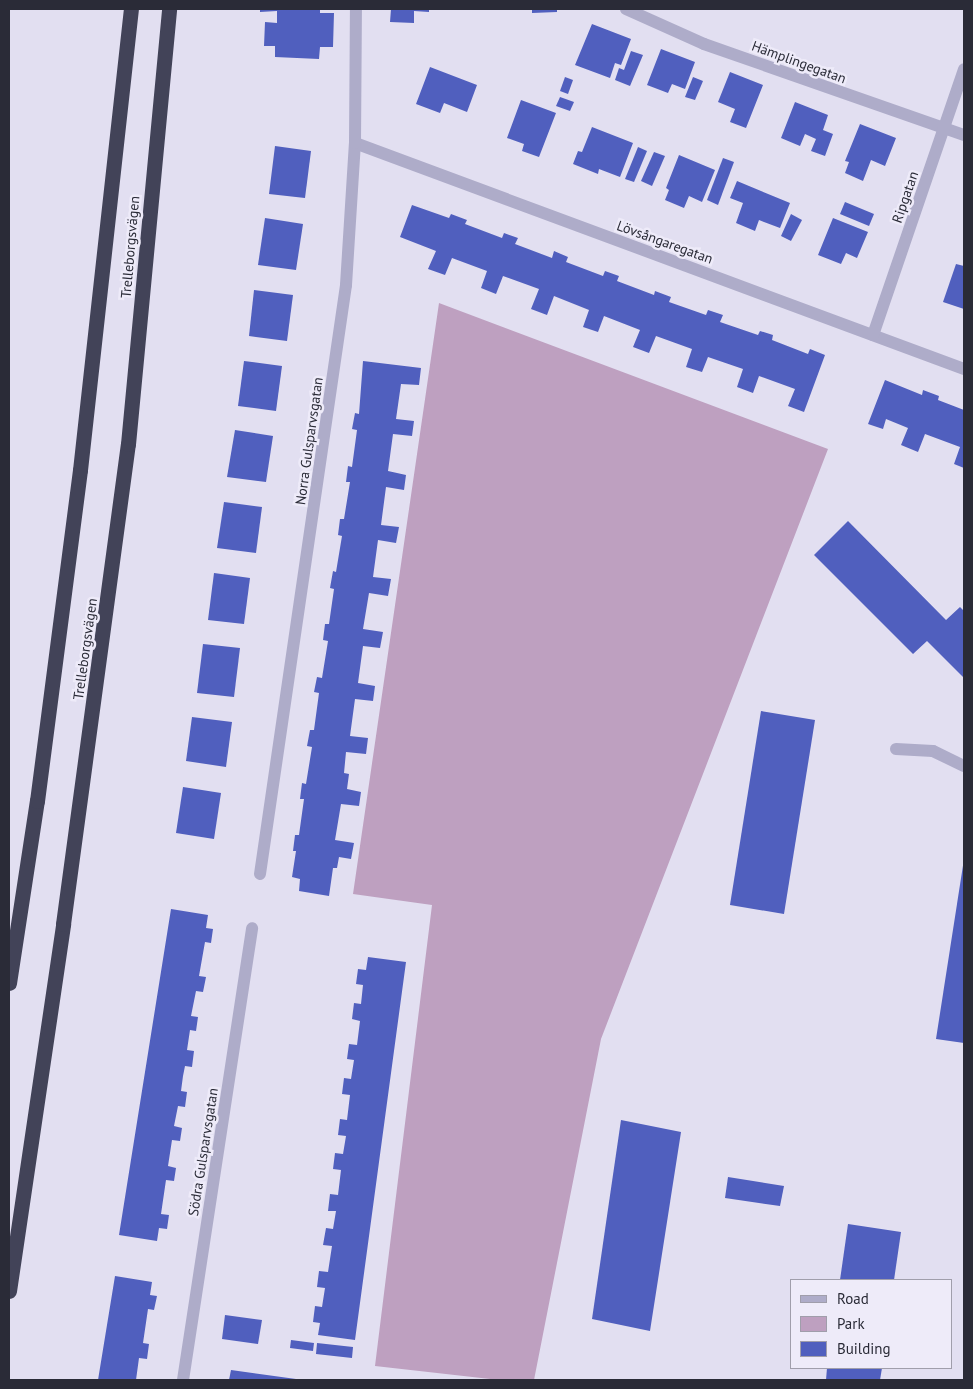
<!DOCTYPE html>
<html>
<head>
<meta charset="utf-8">
<style>
  body { margin:0 }
  #map { position:relative; width:973px; height:1389px; overflow:hidden; background:#e2dff1; font-family:"PT Sans",sans-serif }
  div>[style] { position:absolute }
  [style*='--x'] { left:calc(var(--x)*1px); top:calc(var(--y)*1px); width:calc(var(--w)*1px); rotate:calc(var(--a)*1deg) }
  .green>* { inset:0; background:#bea0c0 }
  .building>* { inset:0; background:#505fbe }
  .minor>* { height:12px; margin:-6px; padding:0 6px; transform-origin:6px; border-radius:6px; background:#aeacc9 }
  .motorway>* { height:15px; margin:-7.5px; padding:0 7.5px; transform-origin:7.5px; border-radius:7.5px; background:#424358 }
  span { translate:-50% -50%; white-space:nowrap; text-align:center; line-height:1.15; -webkit-text-stroke:5px #eeebf9; paint-order:stroke }
  .street-label { font-size:14px; color:#2a2b37 }
  .frame { position:absolute; inset:0; border:10px solid #2a2b37; pointer-events:none }
  .legend { position:absolute; left:790px; top:1279px; width:162px; height:90px; box-sizing:border-box; background:#eeebf9; border:1px solid #a09eab; margin:0; padding:6px 9px; list-style:none; font-size:15px; color:#2a2b37 }
  .legend li { display:flex; align-items:center; gap:10px; height:25px }
  .legend b { width:25px; border:1px solid #a09eab }
</style>
</head>
<body>
<div id="map">
  <div class="green">
    <i style="clip-path:polygon(439px 303px,828px 449px,601px 1039px,534px 1380px,499px 1380px,375px 1366px,432px 905px,353px 894px)"></i>
  </div>
  <div class="building">
    <i style="clip-path:polygon(260px 9px,320px 9px,320px 13px,334px 13px,333px 47px,320px 47px,319px 59px,275px 57px,275px 46px,264px 46px,265px 22px,277px 23px,277px 11px,260px 12px)"></i>
    <i style="clip-path:polygon(391px 9px,429px 9px,429px 12px,414px 11px,414px 23px,390px 22px)"></i>
    <i style="clip-path:polygon(532px 9px,557px 9px,557px 12px,532px 13px)"></i>
    <i style="clip-path:polygon(592px 24px,631px 39px,621px 65px,615px 63px,610px 78px,575px 65px)"></i>
    <i style="clip-path:polygon(661px 49px,695px 62px,685px 89px,672px 84px,668px 93px,647px 85px)"></i>
    <i style="clip-path:polygon(631px 51px,643px 55px,630px 86px,615px 80px,619px 68px,624px 70px)"></i>
    <i style="clip-path:polygon(430px 67px,477px 85px,467px 112px,444px 103px,440px 113px,416px 104px)"></i>
    <i style="clip-path:polygon(730px 72px,763px 85px,746px 128px,730px 122px,735px 109px,718px 102px)"></i>
    <i style="clip-path:polygon(565px 77px,573px 80px,568px 94px,560px 91px)"></i>
    <i style="clip-path:polygon(693px 77px,703px 81px,695px 100px,685px 97px)"></i>
    <i style="clip-path:polygon(560px 97px,574px 102px,570px 111px,556px 106px)"></i>
    <i style="clip-path:polygon(521px 100px,556px 113px,539px 157px,522px 151px,524px 144px,507px 138px)"></i>
    <i style="clip-path:polygon(795px 102px,828px 115px,823px 130px,833px 134px,825px 156px,811px 151px,816px 139px,805px 134px,800px 146px,781px 138px)"></i>
    <i style="clip-path:polygon(860px 124px,896px 138px,885px 166px,871px 160px,863px 181px,845px 173px,849px 162px,845px 161px)"></i>
    <i style="clip-path:polygon(592px 127px,633px 143px,620px 177px,599px 169px,598px 174px,573px 164px,578px 151px,582px 152px)"></i>
    <i style="clip-path:polygon(275px 146px,311px 151px,305px 198px,269px 194px)"></i>
    <i style="clip-path:polygon(638px 147px,647px 151px,634px 182px,625px 179px)"></i>
    <i style="clip-path:polygon(654px 152px,665px 156px,652px 186px,641px 181px)"></i>
    <i style="clip-path:polygon(679px 155px,715px 170px,702px 202px,689px 196px,684px 208px,665px 200px,669px 190px,666px 188px)"></i>
    <i style="clip-path:polygon(723px 158px,734px 162px,718px 205px,707px 200px)"></i>
    <i style="clip-path:polygon(737px 181px,790px 203px,780px 228px,759px 220px,755px 231px,736px 223px,743px 203px,730px 198px)"></i>
    <i style="clip-path:polygon(845px 202px,874px 214px,869px 226px,840px 214px)"></i>
    <i style="clip-path:polygon(412px 205px,449px 218px,451px 214px,467px 220px,465px 224px,502px 238px,504px 233px,518px 238px,515px 244px,552px 258px,554px 251px,568px 257px,566px 262px,603px 276px,605px 271px,619px 276px,617px 281px,654px 295px,655px 291px,671px 297px,669px 302px,706px 315px,708px 310px,723px 315px,720px 322px,758px 335px,760px 331px,773px 335px,772px 340px,808px 354px,810px 349px,825px 355px,804px 412px,788px 406px,795px 389px,759px 376px,753px 393px,737px 387px,743px 369px,708px 357px,702px 372px,686px 367px,692px 349px,656px 336px,649px 353px,633px 347px,640px 330px,604px 316px,598px 332px,583px 327px,589px 310px,554px 296px,547px 315px,531px 309px,539px 289px,503px 276px,496px 294px,481px 288px,487px 271px,452px 258px,445px 275px,428px 269px,436px 251px,400px 237px)"></i>
    <i style="clip-path:polygon(791px 214px,802px 220px,791px 241px,781px 236px)"></i>
    <i style="clip-path:polygon(265px 218px,303px 224px,296px 270px,258px 265px)"></i>
    <i style="clip-path:polygon(833px 218px,868px 232px,857px 258px,846px 253px,841px 264px,818px 255px)"></i>
    <i style="clip-path:polygon(956px 264px,964px 266px,964px 309px,943px 302px)"></i>
    <i style="clip-path:polygon(254px 290px,293px 295px,287px 341px,249px 336px)"></i>
    <i style="clip-path:polygon(244px 361px,282px 366px,276px 411px,238px 406px)"></i>
    <i style="clip-path:polygon(363px 361px,421px 368px,419px 385px,401px 384px,396px 419px,414px 421px,412px 436px,393px 434px,388px 471px,406px 475px,404px 490px,386px 487px,381px 525px,399px 527px,396px 543px,378px 540px,373px 577px,391px 579px,388px 596px,369px 593px,363px 629px,383px 632px,380px 648px,363px 646px,358px 683px,375px 686px,373px 701px,355px 699px,350px 736px,368px 738px,366px 754px,346px 752px,344px 773px,349px 774px,347px 789px,361px 792px,359px 806px,341px 804px,335px 840px,354px 843px,351px 859px,339px 857px,337px 868px,333px 868px,329px 896px,299px 891px,300px 879px,292px 877px,296px 851px,293px 851px,295px 835px,299px 835px,304px 799px,300px 799px,302px 783px,306px 784px,312px 747px,307px 746px,310px 730px,314px 730px,319px 693px,314px 692px,317px 677px,322px 678px,328px 641px,323px 640px,325px 624px,329px 624px,334px 589px,330px 588px,333px 571px,336px 572px,342px 536px,338px 535px,340px 519px,344px 519px,350px 482px,346px 482px,348px 466px,352px 467px,357px 430px,352px 429px,355px 413px,359px 414px)"></i>
    <i style="clip-path:polygon(885px 380px,922px 395px,923px 390px,939px 396px,938px 400px,964px 410px,964px 468px,954px 464px,960px 447px,925px 434px,918px 452px,901px 445px,908px 428px,886px 419px,883px 429px,868px 424px)"></i>
    <i style="clip-path:polygon(235px 430px,273px 436px,266px 482px,227px 477px)"></i>
    <i style="clip-path:polygon(224px 502px,262px 507px,256px 553px,217px 548px)"></i>
    <i style="clip-path:polygon(848px 521px,946px 620px,960px 607px,964px 611px,964px 678px,927px 641px,913px 654px,814px 555px)"></i>
    <i style="clip-path:polygon(214px 573px,250px 578px,244px 624px,208px 620px)"></i>
    <i style="clip-path:polygon(203px 644px,240px 648px,234px 697px,197px 693px)"></i>
    <i style="clip-path:polygon(761px 711px,815px 720px,784px 914px,730px 905px)"></i>
    <i style="clip-path:polygon(192px 717px,232px 722px,226px 767px,186px 761px)"></i>
    <i style="clip-path:polygon(183px 787px,221px 793px,214px 839px,176px 833px)"></i>
    <i style="clip-path:polygon(964px 859px,964px 1043px,936px 1039px)"></i>
    <i style="clip-path:polygon(171px 909px,208px 915px,206px 928px,213px 929px,211px 943px,205px 942px,199px 976px,206px 977px,203px 992px,196px 991px,191px 1016px,198px 1017px,196px 1031px,190px 1030px,187px 1050px,194px 1051px,192px 1067px,185px 1066px,183px 1076px,181px 1091px,187px 1092px,185px 1107px,178px 1106px,174px 1126px,182px 1128px,180px 1141px,172px 1140px,168px 1166px,176px 1168px,174px 1181px,166px 1180px,161px 1214px,169px 1215px,167px 1229px,159px 1228px,157px 1241px,119px 1235px)"></i>
    <i style="clip-path:polygon(368px 957px,406px 962px,355px 1340px,318px 1335px,320px 1323px,313px 1322px,315px 1306px,322px 1307px,325px 1288px,317px 1287px,319px 1271px,328px 1272px,332px 1246px,323px 1245px,326px 1228px,333px 1229px,336px 1211px,328px 1211px,330px 1194px,338px 1195px,341px 1170px,333px 1169px,335px 1153px,343px 1154px,346px 1136px,338px 1135px,340px 1119px,347px 1120px,350px 1095px,342px 1094px,344px 1078px,351px 1079px,354px 1060px,347px 1059px,349px 1044px,357px 1045px,360px 1021px,352px 1019px,354px 1003px,361px 1004px,363px 985px,356px 984px,358px 969px,366px 970px)"></i>
    <i style="clip-path:polygon(621px 1120px,681px 1132px,650px 1331px,592px 1319px)"></i>
    <i style="clip-path:polygon(728px 1177px,784px 1186px,780px 1206px,725px 1198px)"></i>
    <i style="clip-path:polygon(848px 1224px,901px 1232px,894px 1280px,840px 1280px)"></i>
    <i style="clip-path:polygon(115px 1276px,152px 1282px,150px 1295px,157px 1296px,154px 1310px,148px 1309px,143px 1343px,149px 1344px,147px 1359px,139px 1358px,136px 1380px,98px 1380px)"></i>
    <i style="clip-path:polygon(225px 1315px,262px 1320px,258px 1344px,222px 1339px)"></i>
    <i style="clip-path:polygon(291px 1340px,314px 1343px,313px 1351px,290px 1348px)"></i>
    <i style="clip-path:polygon(317px 1343px,353px 1347px,352px 1358px,316px 1354px)"></i>
    <i style="clip-path:polygon(827px 1368px,882px 1368px,880px 1380px,826px 1380px)"></i>
    <i style="clip-path:polygon(231px 1370px,296px 1379px,296px 1380px,229px 1380px)"></i>
  </div>
  <div class="minor">
    <i style="--x:626;--y:9;--w:85;--a:24.2"></i>
    <i style="--x:704;--y:44;--w:275;--a:19.3"></i>
    <i style="--x:355;--y:143;--w:650;--a:20.36"></i>
    <i style="--x:873;--y:335;--w:281;--a:-71.1"></i>
    <i style="--x:896;--y:749;--w:37;--a:3"></i>
    <i style="--x:933;--y:751;--w:34;--a:26"></i>
    <i style="--x:260;--y:874;--w:595;--a:-81.69"></i>
    <i style="--x:346;--y:285;--w:142;--a:-86.4"></i>
    <i style="--x:355;--y:143;--w:134;--a:-89.6"></i>
    <i style="--x:183;--y:1380;--w:457;--a:-81.3"></i>
  </div>
  <div class="motorway">
    <i style="--x:9;--y:983;--w:184;--a:-81.3"></i>
    <i style="--x:37;--y:801;--w:334;--a:-82.6"></i>
    <i style="--x:80;--y:470;--w:464;--a:-83.7"></i>
    <i style="--x:9;--y:1291;--w:371;--a:-81.6"></i>
    <i style="--x:63;--y:924;--w:484;--a:-82.3"></i>
    <i style="--x:128;--y:444;--w:437;--a:-84.6"></i>
  </div>
  <div class="street-label">
    <span style="left:799px;top:62px;rotate:20deg">Hämplingegatan</span>
    <span style="left:905px;top:197px;rotate:-71deg">Ripgatan</span>
    <span style="left:665px;top:242px;rotate:20deg">Lövsångaregatan</span>
    <span style="left:130px;top:247px;rotate:-85deg">Trelleborgsvägen</span>
    <span style="left:309px;top:441px;rotate:-82deg">Norra Gulsparvsgatan</span>
    <span style="left:85px;top:649px;rotate:-82deg">Trelleborgsvägen</span>
    <span style="left:203px;top:1152px;rotate:-81deg">Södra Gulsparvsgatan</span>
  </div>
  <div class="frame"></div>
  <ul class="legend">
  <li><b style="height:6px;background:#aeacc9"></b>Road</li>
  <li><b style="height:14px;background:#bea0c0"></b>Park</li>
  <li><b style="height:14px;background:#505fbe"></b>Building</li>
  </ul>
</div>
</body>
</html>
